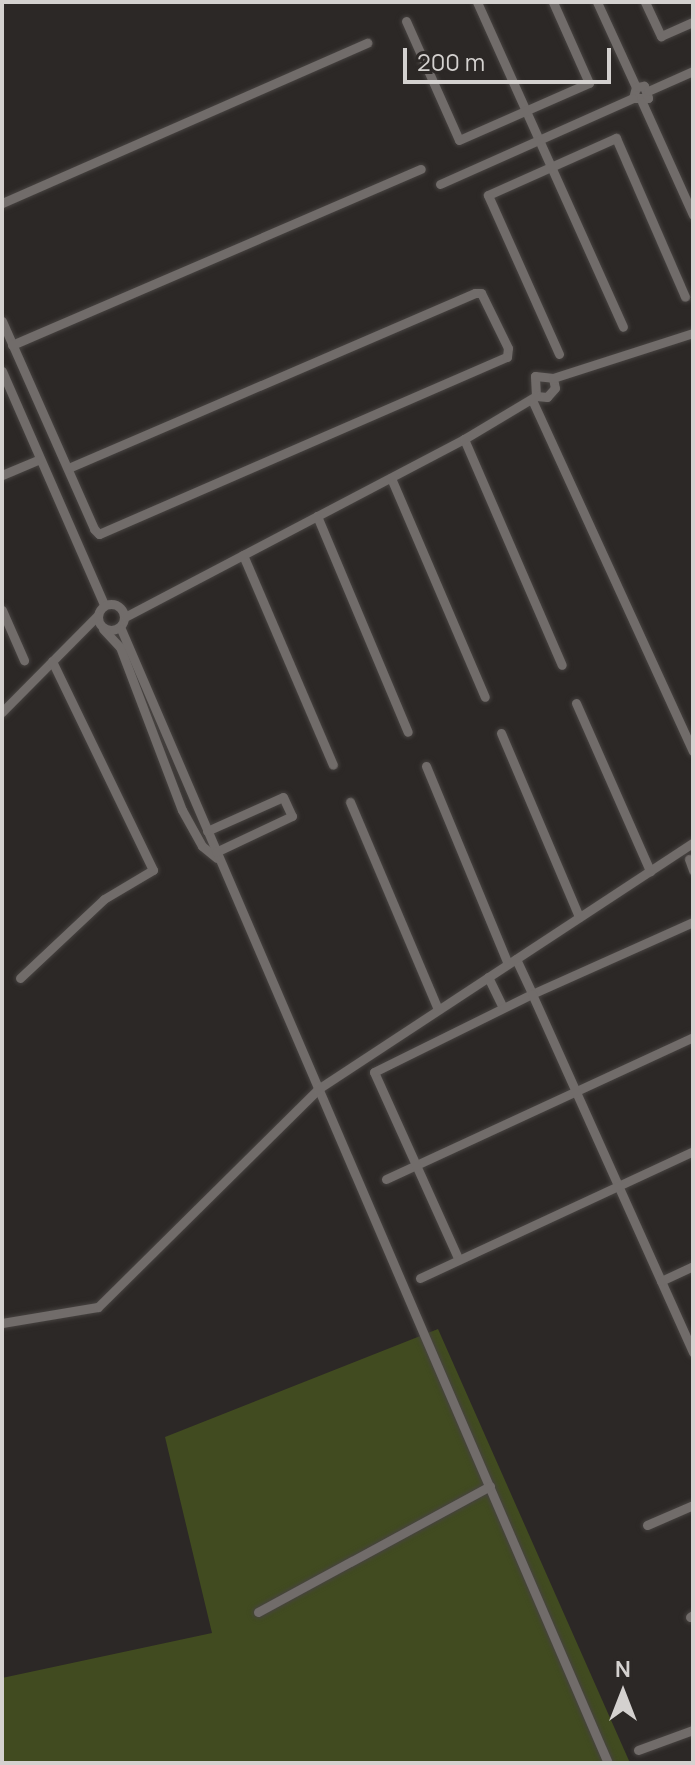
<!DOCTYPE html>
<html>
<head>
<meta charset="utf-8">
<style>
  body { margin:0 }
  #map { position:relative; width:695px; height:1765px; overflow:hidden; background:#2c2826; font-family:Manrope,sans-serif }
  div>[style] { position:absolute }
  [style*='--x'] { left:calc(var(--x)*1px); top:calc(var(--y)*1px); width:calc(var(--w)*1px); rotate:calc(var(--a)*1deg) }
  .green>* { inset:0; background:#414b20 }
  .roads { filter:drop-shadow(0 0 2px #474341) drop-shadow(0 0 2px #474341) }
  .minor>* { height:9px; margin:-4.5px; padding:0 4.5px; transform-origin:4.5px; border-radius:4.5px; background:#716c6a }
  .minor>.ring { margin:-4.5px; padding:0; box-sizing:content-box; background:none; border:9px solid #716c6a; border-radius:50% }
  span { translate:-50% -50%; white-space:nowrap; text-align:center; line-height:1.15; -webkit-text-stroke:7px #2c2826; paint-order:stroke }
  .frame { position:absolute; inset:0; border:4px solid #d4d1cf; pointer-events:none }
  .north { position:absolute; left:583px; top:1653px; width:80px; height:80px; -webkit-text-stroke:6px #2c2826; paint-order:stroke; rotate:0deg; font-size:22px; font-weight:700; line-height:32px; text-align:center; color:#d4d1cf }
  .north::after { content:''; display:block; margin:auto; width:28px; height:36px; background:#d4d1cf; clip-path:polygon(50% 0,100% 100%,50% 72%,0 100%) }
  .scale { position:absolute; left:403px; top:48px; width:208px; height:36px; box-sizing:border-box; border:4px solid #d4d1cf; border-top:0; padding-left:10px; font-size:24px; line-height:28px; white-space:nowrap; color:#d4d1cf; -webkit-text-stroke:6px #2c2826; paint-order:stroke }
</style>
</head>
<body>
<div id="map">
  <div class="green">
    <i style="clip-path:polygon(438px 1329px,630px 1763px,2px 1763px,2px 1678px,212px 1633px,165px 1437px)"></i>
  </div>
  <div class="roads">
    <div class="minor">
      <i style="--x:477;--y:2;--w:356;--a:65.8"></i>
      <i style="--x:597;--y:2;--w:94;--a:65.4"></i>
      <i style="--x:636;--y:87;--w:11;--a:105"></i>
      <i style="--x:633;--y:98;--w:15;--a:0"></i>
      <i style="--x:648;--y:98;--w:13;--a:-108"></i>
      <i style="--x:644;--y:86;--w:8;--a:173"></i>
      <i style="--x:645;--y:2;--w:38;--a:65"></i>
      <i style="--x:661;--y:36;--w:35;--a:-24"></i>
      <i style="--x:406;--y:21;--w:130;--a:66"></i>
      <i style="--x:459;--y:140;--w:142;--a:-23.7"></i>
      <i style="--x:589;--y:83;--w:89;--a:-114"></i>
      <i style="--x:648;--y:91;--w:49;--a:-24"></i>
      <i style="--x:642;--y:102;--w:124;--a:65.7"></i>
      <i style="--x:440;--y:184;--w:211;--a:-24"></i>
      <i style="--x:2;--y:203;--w:399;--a:-23.7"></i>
      <i style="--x:2;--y:321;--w:227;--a:66.1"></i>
      <i style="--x:94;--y:529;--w:7;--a:45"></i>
      <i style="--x:99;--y:534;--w:445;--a:-23.5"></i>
      <i style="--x:507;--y:357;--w:9;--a:-84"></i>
      <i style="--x:508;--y:348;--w:61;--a:-116.1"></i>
      <i style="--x:481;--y:293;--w:6;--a:180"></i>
      <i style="--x:475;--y:293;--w:443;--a:156.7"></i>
      <i style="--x:12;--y:345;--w:445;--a:-23.3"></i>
      <i style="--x:559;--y:354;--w:174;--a:-114.1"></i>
      <i style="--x:488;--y:195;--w:140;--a:-24"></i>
      <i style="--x:616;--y:138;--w:173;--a:66.5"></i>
      <i style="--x:2;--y:371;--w:255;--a:66.4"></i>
      <i style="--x:553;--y:378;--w:10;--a:79"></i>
      <i style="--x:555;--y:388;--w:12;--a:132"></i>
      <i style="--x:547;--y:397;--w:11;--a:-175"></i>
      <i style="--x:536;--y:396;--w:20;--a:-93"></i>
      <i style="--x:535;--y:376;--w:18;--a:6"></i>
      <i style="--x:553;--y:378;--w:147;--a:-17.8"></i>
      <i style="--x:533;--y:402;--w:384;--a:65.4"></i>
      <i style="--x:464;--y:439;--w:246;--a:66.6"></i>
      <i style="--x:2;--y:475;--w:41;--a:-22.8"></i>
      <i style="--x:391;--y:478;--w:238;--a:66.8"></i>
      <i style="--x:317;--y:516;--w:234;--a:67.2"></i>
      <i style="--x:243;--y:555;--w:228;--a:66.8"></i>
      <i class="ring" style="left:98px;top:604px;width:17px;height:17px"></i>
      <i style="--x:2;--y:610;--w:55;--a:66.3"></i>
      <i style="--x:125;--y:617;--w:383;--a:-27.7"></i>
      <i style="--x:464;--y:439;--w:84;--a:-30.8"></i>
      <i style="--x:103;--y:629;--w:25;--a:47"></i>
      <i style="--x:120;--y:647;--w:174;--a:69.2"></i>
      <i style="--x:182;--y:810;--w:41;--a:60.9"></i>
      <i style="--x:202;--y:846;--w:19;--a:39"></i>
      <i style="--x:121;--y:629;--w:1234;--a:66.76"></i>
      <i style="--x:576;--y:703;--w:184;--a:66.2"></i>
      <i style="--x:2;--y:712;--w:135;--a:-45.3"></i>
      <i style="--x:501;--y:733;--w:200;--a:67"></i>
      <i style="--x:426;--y:766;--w:214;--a:67.5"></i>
      <i style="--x:350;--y:802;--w:225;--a:67"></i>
      <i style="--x:207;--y:831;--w:83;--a:-24.1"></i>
      <i style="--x:283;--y:797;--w:21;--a:65"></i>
      <i style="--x:292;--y:816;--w:84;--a:154.7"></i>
      <i style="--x:689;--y:859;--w:12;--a:70"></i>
      <i style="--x:516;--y:959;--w:38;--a:65"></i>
      <i style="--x:532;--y:994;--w:176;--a:-24.1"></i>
      <i style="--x:488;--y:977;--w:34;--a:64"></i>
      <i style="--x:20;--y:978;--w:115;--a:-43.2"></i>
      <i style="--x:104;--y:899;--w:57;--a:-30.6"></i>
      <i style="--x:153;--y:870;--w:232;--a:-115.8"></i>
      <i style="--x:386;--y:1179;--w:338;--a:-24.8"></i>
      <i style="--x:458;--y:1258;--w:204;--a:-114.3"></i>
      <i style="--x:374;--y:1072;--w:176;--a:-26.3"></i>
      <i style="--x:532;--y:994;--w:393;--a:65.8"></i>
      <i style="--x:420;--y:1278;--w:301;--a:-24.9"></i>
      <i style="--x:661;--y:1281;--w:35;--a:-25"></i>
      <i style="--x:2;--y:1323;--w:97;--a:-9.5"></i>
      <i style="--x:98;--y:1307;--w:310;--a:-44.7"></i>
      <i style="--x:318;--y:1089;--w:448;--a:-33.3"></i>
      <i style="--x:647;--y:1525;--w:50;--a:-23.5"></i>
      <i style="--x:258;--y:1612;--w:264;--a:-28.5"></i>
      <i style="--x:690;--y:1617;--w:4;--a:-34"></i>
      <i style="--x:638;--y:1750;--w:59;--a:-20"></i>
    </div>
  </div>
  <div class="frame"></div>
  <div class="north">N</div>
  <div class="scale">200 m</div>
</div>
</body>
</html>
